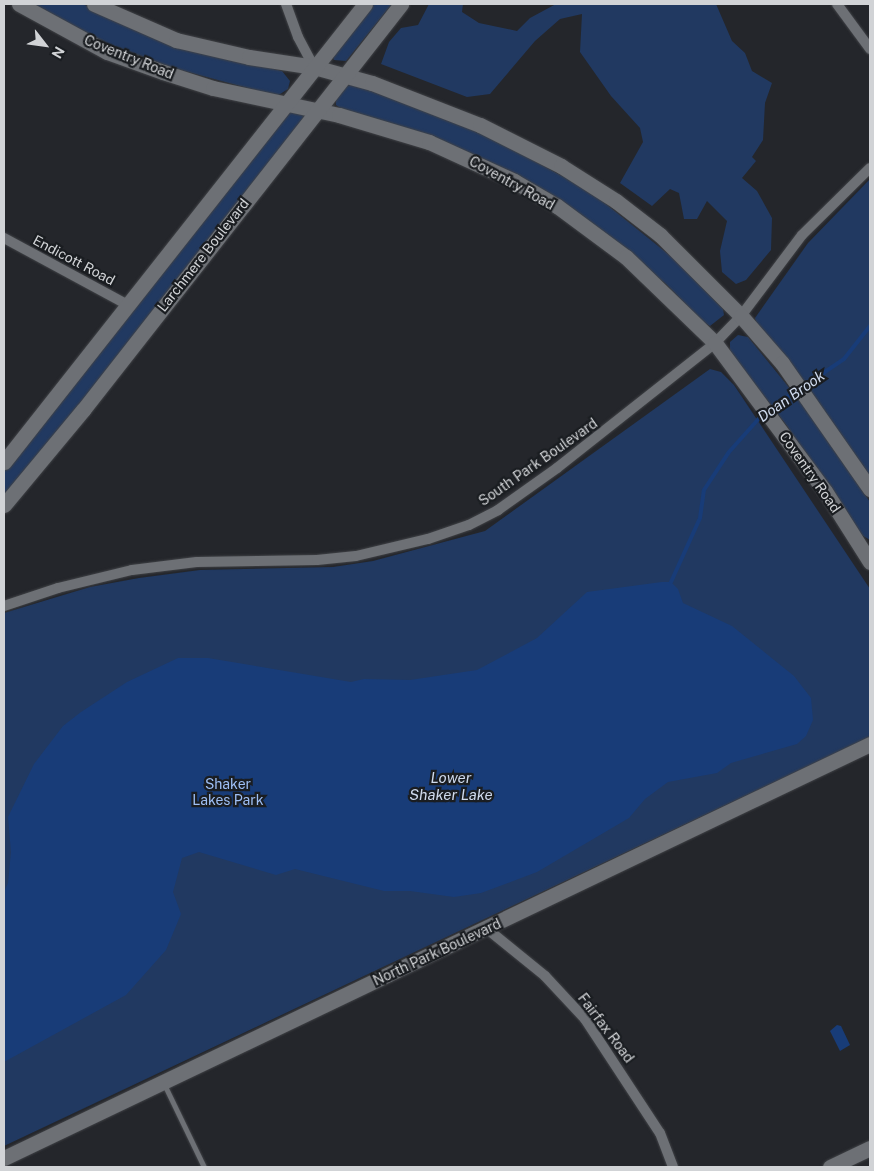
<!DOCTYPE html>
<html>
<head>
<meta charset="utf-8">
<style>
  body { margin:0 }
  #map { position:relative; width:874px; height:1171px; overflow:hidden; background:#24262b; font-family:"Public Sans",sans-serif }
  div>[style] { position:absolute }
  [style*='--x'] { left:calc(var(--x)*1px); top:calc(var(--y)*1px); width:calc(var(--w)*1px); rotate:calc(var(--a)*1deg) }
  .green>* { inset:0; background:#213961 }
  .water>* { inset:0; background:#183c78 }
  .stream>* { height:4px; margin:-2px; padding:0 2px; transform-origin:2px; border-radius:2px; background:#183c78 }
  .roads { filter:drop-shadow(0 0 1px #404246) drop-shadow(0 0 1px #404246) }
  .lane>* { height:5px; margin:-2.5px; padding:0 2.5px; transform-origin:2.5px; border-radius:2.5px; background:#6d7075 }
  .street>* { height:10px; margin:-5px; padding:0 5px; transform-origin:5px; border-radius:5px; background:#6d7075 }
  .secondary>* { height:15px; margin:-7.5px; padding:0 7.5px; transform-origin:7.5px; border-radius:7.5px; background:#6d7075 }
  span { translate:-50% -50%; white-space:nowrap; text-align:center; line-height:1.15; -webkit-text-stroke:4.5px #1a1d21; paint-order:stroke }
  .street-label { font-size:14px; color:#d1d3d6 }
  .park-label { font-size:14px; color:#9ebff5 }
  .water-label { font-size:15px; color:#cfdaed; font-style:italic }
  .frame { position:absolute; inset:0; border:5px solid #d1d3d6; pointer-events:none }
  .north { position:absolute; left:20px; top:20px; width:50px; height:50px; -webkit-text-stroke:4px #1a1d21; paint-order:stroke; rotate:120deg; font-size:14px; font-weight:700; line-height:20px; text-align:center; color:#d1d3d6 }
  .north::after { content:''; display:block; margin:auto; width:18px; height:22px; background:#d1d3d6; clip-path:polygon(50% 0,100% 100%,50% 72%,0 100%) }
</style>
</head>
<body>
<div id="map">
  <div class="green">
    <i style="clip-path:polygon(31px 4px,82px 4px,192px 49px,282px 71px,290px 81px,288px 89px,277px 96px,147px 61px,96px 40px)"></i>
    <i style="clip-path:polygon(369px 4px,392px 4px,346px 61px,334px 60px,332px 55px)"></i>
    <i style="clip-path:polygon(429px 4px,463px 4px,462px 12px,479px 23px,517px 31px,530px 18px,556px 4px,716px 4px,732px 41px,745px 53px,752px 71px,772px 83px,765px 103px,763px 140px,752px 157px,756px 161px,742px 178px,757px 191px,772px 218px,771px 250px,746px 280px,736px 284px,722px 272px,720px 251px,727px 221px,707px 201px,697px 219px,684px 219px,679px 193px,670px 189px,652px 206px,620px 183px,643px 142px,640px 128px,611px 96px,580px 52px,582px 14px,560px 19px,535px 41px,490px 94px,467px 97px,381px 64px,389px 42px,401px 28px,418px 25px)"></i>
    <i style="clip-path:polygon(353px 84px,465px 124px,566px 178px,601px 200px,673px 258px,723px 309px,724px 315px,710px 326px,703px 322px,666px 284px,583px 218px,343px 110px,336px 105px,336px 97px,343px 87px)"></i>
    <i style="clip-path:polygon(286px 105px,317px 110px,4px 505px,4px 462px)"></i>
    <i style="clip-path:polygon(870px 179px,870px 479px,757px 326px,755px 318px,808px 243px)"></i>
    <i style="clip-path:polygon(738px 335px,748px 337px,800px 401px,870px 502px,870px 540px,858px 533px,787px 426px,730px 352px,730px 342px)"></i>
    <i style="clip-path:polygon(710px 369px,721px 372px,734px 385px,870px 589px,870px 737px,4px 1146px,4px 613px,90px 587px,139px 578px,200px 570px,333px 567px,373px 561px,485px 531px)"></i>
  </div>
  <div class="water">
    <i style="clip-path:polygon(662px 582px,671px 582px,678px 589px,683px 603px,732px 626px,794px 676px,811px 698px,813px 720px,806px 736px,797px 744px,731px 763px,717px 773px,668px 782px,645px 799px,629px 818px,537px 872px,481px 893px,454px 897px,410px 891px,384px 891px,295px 869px,276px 875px,199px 852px,182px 858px,173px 892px,181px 914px,166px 950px,126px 995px,4px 1062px,4px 892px,8px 883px,11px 852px,8px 817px,34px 764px,63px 726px,81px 712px,127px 682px,178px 658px,208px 658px,351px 682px,364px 679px,410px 680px,477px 670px,537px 638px,587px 592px)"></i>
    <i style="clip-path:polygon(837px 1025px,841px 1026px,850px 1045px,840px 1051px,830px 1031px)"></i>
  </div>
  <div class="stream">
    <i style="--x:804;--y:386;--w:48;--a:-34"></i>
    <i style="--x:844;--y:359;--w:42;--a:-51.8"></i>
    <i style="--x:769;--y:410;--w:35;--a:-35"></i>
    <i style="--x:671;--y:582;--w:70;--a:-65.6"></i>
    <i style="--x:700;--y:518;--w:28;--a:-82"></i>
    <i style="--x:704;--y:490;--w:45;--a:-56.7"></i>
    <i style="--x:729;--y:452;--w:51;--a:-48.2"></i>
  </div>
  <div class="roads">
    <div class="lane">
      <i style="--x:164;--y:1084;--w:92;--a:64.3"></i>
    </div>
    <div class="street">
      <i style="--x:286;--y:4;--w:35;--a:70"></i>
      <i style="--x:298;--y:37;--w:34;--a:62"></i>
      <i style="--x:837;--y:4;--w:56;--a:53.7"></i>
      <i style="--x:4;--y:238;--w:143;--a:28.4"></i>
      <i style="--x:4;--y:606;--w:57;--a:-18.4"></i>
      <i style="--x:58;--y:588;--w:76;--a:-13.7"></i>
      <i style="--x:132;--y:570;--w:65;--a:-7"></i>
      <i style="--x:197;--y:562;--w:120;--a:-1"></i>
      <i style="--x:317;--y:560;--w:39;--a:-6"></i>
      <i style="--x:356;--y:556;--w:74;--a:-13.3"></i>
      <i style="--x:428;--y:539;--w:43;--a:-18.9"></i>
      <i style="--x:469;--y:525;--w:33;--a:-27"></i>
      <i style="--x:498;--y:510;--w:72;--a:-35.4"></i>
      <i style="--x:557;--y:468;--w:201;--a:-38.3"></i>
      <i style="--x:715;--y:343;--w:37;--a:-46"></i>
      <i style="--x:741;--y:316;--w:101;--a:-53"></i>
      <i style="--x:802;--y:235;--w:95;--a:-44.6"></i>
      <i style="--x:486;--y:928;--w:76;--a:39.1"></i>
      <i style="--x:545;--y:976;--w:59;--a:47.1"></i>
      <i style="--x:585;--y:1019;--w:136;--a:56.7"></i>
      <i style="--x:660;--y:1133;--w:36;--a:69"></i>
    </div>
    <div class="secondary">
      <i style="--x:19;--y:4;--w:100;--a:28.6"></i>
      <i style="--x:107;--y:52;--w:59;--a:19.7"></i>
      <i style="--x:163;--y:72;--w:52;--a:17.7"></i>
      <i style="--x:213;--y:88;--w:129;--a:12.1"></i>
      <i style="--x:339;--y:115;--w:94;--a:16.7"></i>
      <i style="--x:429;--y:142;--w:94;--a:24.6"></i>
      <i style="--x:514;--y:181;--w:50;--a:30.2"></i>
      <i style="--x:557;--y:206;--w:86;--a:36.5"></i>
      <i style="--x:626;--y:257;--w:124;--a:44"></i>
      <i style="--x:715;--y:343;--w:184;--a:53.4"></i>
      <i style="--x:825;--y:491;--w:84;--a:57.6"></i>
      <i style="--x:94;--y:4;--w:90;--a:23.7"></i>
      <i style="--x:176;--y:40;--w:75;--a:13.1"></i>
      <i style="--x:249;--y:57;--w:66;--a:8.7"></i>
      <i style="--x:314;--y:67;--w:60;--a:15.4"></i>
      <i style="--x:372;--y:83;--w:116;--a:21.3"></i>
      <i style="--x:480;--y:125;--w:91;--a:26.8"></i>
      <i style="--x:561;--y:166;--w:65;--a:32.5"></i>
      <i style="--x:616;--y:201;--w:56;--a:37.7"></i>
      <i style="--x:660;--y:235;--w:115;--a:45"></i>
      <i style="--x:741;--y:316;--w:62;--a:48.9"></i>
      <i style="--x:782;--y:363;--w:154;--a:55.1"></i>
      <i style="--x:4;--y:462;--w:583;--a:-51.75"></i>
      <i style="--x:4;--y:505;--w:124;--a:-50.3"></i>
      <i style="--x:83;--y:410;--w:516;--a:-51.93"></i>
      <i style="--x:4;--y:1158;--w:960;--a:-25.55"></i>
      <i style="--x:830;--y:1167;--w:44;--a:-25.4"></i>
    </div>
  </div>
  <div class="street-label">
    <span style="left:129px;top:57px;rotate:22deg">Coventry Road</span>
    <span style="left:512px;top:183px;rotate:29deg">Coventry Road</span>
    <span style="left:203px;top:255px;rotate:-52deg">Larchmere Boulevard</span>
    <span style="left:74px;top:260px;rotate:28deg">Endicott Road</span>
    <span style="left:538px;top:462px;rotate:-35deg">South Park Boulevard</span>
    <span style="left:810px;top:472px;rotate:55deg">Coventry Road</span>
    <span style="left:437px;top:952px;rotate:-25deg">North Park Boulevard</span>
    <span style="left:606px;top:1028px;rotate:53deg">Fairfax Road</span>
  </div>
  <div class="park-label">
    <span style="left:228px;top:792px">Shaker<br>Lakes Park</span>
  </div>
  <div class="water-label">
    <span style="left:791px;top:396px;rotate:-35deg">Doan Brook</span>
    <span style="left:451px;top:786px">Lower<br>Shaker Lake</span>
  </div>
  <div class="frame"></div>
  <div class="north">N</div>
</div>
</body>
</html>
